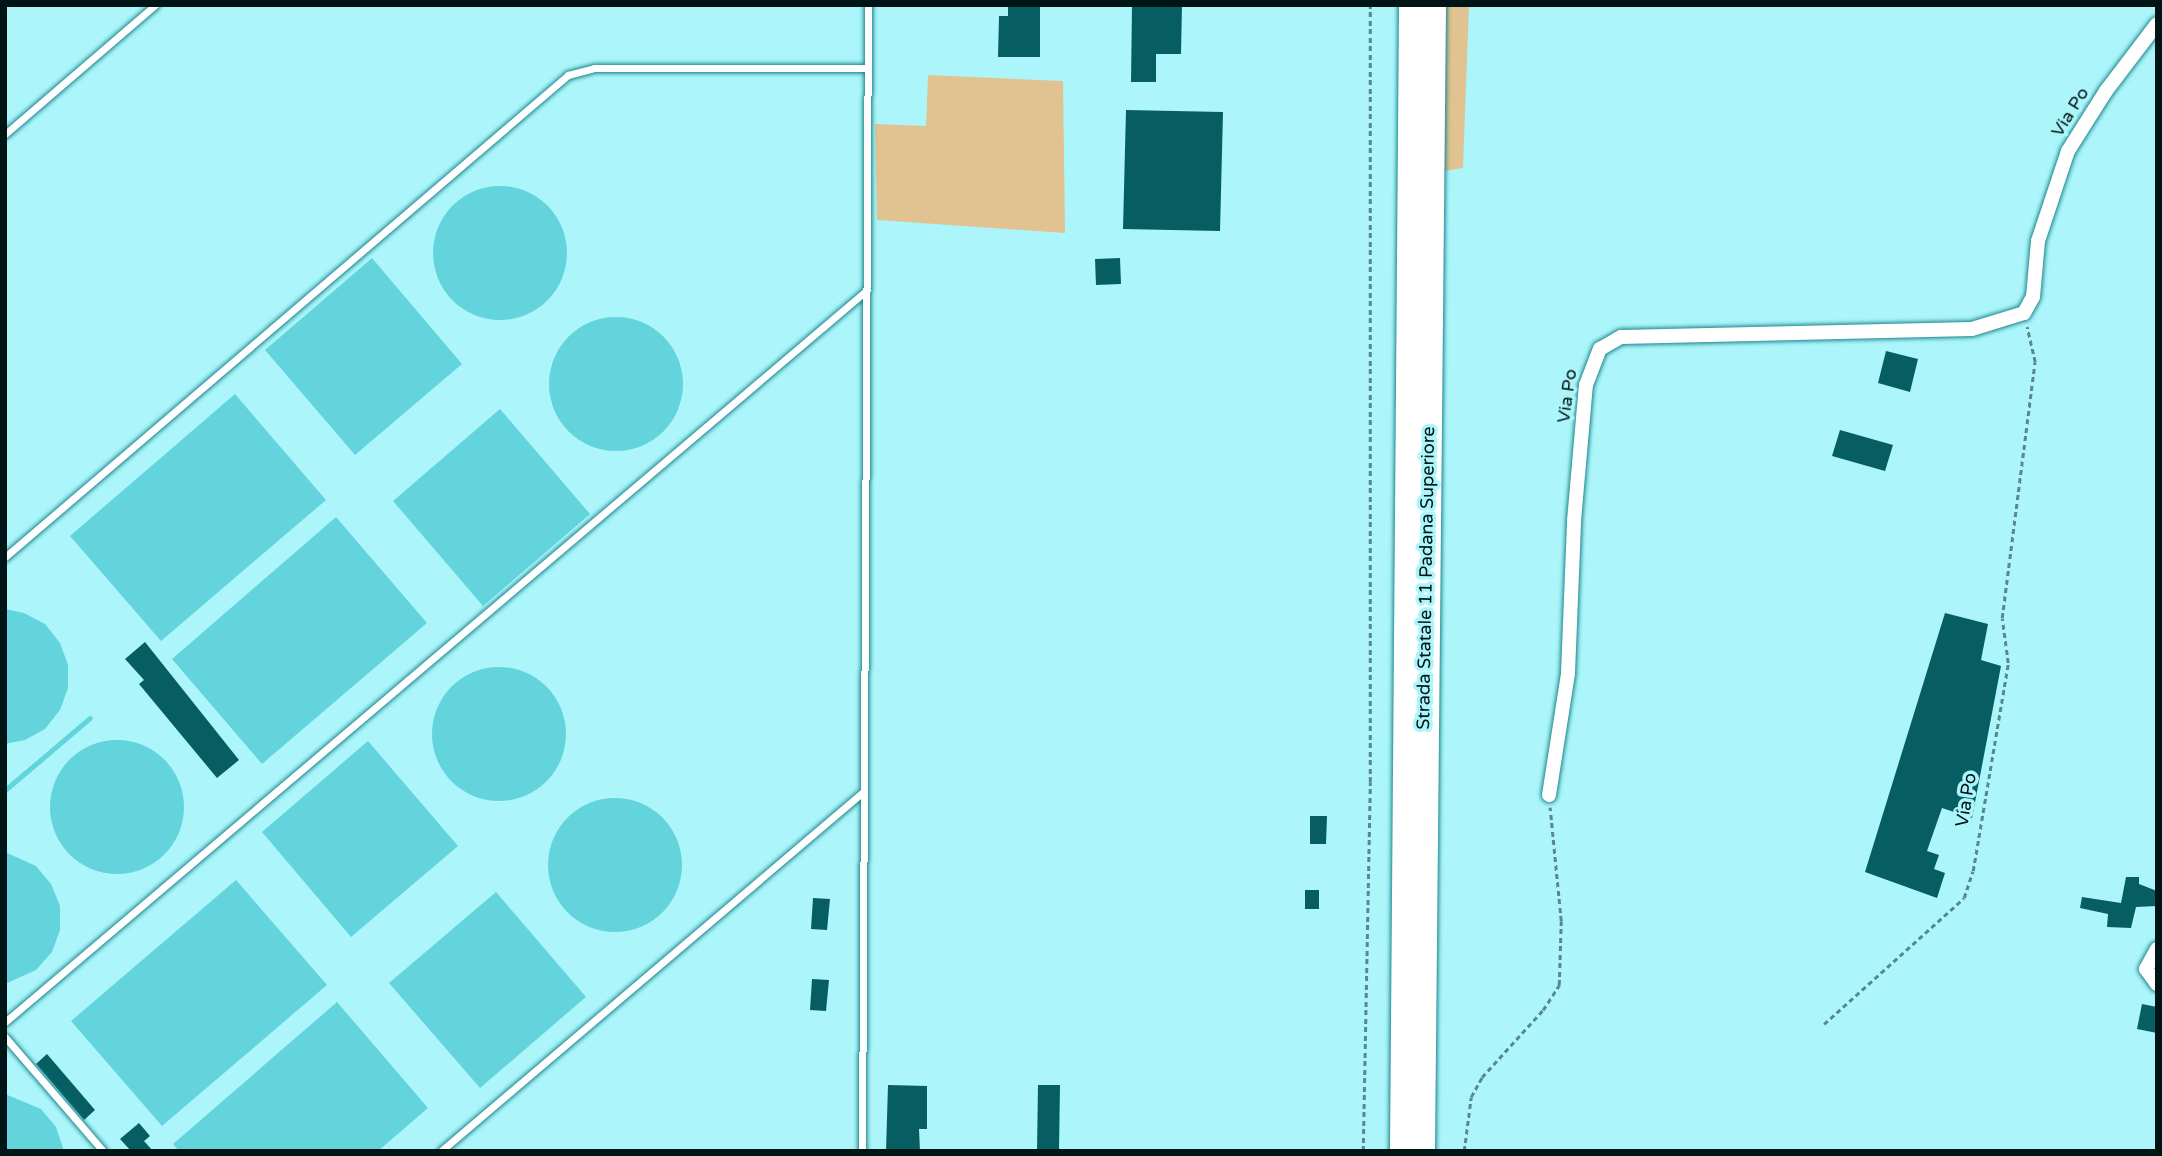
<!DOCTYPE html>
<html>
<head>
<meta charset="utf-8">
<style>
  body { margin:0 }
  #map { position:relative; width:2162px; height:1156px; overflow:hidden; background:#acf6fb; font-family:"Varela Round",sans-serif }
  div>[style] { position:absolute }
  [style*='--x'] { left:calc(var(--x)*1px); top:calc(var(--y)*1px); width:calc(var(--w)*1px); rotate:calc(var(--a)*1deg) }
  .green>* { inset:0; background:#e0c390 }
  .water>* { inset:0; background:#63d4dc }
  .round { border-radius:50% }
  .stream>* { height:5px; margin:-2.5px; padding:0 2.5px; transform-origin:2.5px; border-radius:2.5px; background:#63d4dc }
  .building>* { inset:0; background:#065e62 }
  .path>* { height:2.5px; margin-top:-1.25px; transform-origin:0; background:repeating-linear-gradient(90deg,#59888b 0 5px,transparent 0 8.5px) }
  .roads { filter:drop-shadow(0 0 2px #1b878e) drop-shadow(0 0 2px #1b878e) }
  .lane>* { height:7px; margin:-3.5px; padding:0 3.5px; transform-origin:3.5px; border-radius:3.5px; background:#fff }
  .street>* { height:14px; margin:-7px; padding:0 7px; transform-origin:7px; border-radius:7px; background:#fff }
  .highway>* { height:26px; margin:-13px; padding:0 13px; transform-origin:13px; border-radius:13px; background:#fff }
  span { translate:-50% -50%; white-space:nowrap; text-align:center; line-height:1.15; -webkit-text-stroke:7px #acf6fb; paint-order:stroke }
  .street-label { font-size:18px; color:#021516 }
  .frame { position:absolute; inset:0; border:7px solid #021516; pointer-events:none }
</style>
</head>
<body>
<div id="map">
  <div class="green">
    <i style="clip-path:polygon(1441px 5px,1469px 5px,1463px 168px,1439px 172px)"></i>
    <i style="clip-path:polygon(928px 75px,1063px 81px,1065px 233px,877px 220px,875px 124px,926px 126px)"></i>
  </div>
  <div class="water">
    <i class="round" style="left:433px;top:186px;width:134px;height:134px"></i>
    <i style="clip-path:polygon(372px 258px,462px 364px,355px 455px,265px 350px)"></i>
    <i class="round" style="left:549px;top:317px;width:134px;height:134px"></i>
    <i style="clip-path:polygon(235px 394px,326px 500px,161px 641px,70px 536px)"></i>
    <i style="clip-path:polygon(500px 409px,590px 514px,483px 606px,393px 501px)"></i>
    <i style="clip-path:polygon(336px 517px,427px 623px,262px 764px,172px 659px)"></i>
    <i style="clip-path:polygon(5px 609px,24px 613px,45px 624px,60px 643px,68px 665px,68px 688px,60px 710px,45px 729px,25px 740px,5px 744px)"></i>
    <i class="round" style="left:432px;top:667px;width:134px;height:134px"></i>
    <i class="round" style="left:50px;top:740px;width:134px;height:134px"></i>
    <i style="clip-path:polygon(368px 741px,458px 846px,351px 937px,262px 832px)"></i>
    <i class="round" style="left:548px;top:798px;width:134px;height:134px"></i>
    <i style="clip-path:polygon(5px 852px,36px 866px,51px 884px,60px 906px,60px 930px,52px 952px,36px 970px,5px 984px)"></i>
    <i style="clip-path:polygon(236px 880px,327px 985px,162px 1126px,71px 1021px)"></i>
    <i style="clip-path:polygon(496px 892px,586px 997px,480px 1088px,389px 983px)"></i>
    <i style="clip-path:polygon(337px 1002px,428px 1108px,378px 1151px,179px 1151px,173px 1144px)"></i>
    <i style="clip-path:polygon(5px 1094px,41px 1109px,56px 1127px,64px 1151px,5px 1151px)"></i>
  </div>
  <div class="stream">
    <i style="--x:5;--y:790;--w:111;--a:-40.3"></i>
  </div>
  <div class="building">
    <i style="clip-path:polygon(1008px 5px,1040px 5px,1040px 57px,998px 57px,999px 16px,1008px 16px)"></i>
    <i style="clip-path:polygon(1132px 5px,1182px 5px,1181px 54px,1156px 54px,1156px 82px,1131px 82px)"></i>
    <i style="clip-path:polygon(1126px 110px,1223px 112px,1220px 231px,1123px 229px)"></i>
    <i style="clip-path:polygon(1120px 258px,1121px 284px,1096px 285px,1095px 259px)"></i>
    <i style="clip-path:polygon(1886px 351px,1918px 359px,1910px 392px,1878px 383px)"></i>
    <i style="clip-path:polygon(1840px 430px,1893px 445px,1885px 471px,1832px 456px)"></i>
    <i style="clip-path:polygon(1945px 613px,1988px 624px,1981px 660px,2001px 666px,1972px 818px,1942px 808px,1927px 851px,1939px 855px,1934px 869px,1945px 873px,1937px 898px,1865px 872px)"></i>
    <i style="clip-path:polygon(145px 642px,239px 760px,217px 778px,139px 684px,144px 680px,125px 659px)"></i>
    <i style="clip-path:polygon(1310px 816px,1327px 816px,1326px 844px,1310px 844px)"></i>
    <i style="clip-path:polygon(2126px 877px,2139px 877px,2139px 884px,2157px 891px,2157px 906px,2136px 907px,2131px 928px,2107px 927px,2108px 914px,2080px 908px,2082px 897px,2121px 903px)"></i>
    <i style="clip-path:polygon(1305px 890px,1319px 890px,1319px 909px,1305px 909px)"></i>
    <i style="clip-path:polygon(813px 898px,830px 899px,827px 930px,811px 929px)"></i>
    <i style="clip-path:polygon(812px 979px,829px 980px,826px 1011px,810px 1010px)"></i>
    <i style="clip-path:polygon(2142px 1004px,2157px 1007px,2157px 1033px,2137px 1029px)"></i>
    <i style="clip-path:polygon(47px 1054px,95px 1110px,84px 1120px,36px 1064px)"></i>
    <i style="clip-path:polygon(888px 1085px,927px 1086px,927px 1129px,919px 1129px,920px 1151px,886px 1151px)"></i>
    <i style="clip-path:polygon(1038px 1085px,1060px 1085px,1059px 1151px,1037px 1151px)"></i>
    <i style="clip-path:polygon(139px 1123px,150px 1136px,144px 1141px,153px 1151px,131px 1151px,120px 1139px)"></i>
  </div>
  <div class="path">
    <i style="--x:1824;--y:1024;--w:188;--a:-42"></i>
    <i style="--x:1964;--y:898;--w:28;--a:-72"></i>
    <i style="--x:1973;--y:871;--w:211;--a:-80.4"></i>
    <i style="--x:2008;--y:663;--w:45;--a:-97.6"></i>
    <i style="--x:2002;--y:618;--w:258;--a:-82.7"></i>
    <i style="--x:2035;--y:362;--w:36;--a:-103"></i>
    <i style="--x:1363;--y:1151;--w:369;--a:-88.9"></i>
    <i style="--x:1370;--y:782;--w:777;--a:-90"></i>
    <i style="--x:1464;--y:1151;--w:54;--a:-82.6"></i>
    <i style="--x:1471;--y:1097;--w:23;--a:-61"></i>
    <i style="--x:1482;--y:1077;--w:91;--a:-47.7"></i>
    <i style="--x:1543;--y:1010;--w:30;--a:-57"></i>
    <i style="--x:1559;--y:985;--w:64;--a:-88.2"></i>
    <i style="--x:1561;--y:921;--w:114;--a:-95.6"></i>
  </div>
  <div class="roads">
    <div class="lane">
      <i style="--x:5;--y:134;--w:198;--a:-40.7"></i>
      <i style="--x:5;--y:557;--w:741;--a:-40.57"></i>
      <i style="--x:568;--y:75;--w:27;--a:-15"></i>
      <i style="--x:594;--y:68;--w:274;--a:0"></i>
      <i style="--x:5;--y:1022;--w:1131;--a:-40.34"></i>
      <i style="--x:5;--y:1037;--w:150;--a:49.3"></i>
      <i style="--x:441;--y:1151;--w:555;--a:-40.4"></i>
      <i style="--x:862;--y:1151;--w:1146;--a:-89.7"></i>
    </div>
    <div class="street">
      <i style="--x:1549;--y:795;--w:123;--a:-81.1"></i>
      <i style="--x:1568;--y:673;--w:152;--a:-87.7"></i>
      <i style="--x:1574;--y:521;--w:137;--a:-85"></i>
      <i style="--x:1586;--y:385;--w:39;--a:-69"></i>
      <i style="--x:1600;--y:349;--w:24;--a:-30"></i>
      <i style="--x:1621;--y:337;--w:351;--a:-1.3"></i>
      <i style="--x:1972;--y:329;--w:54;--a:-17.1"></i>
      <i style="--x:2024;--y:313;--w:18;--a:-61"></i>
      <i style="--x:2033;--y:297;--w:56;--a:-84.9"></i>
      <i style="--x:2038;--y:241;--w:95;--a:-71.6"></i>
      <i style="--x:2068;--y:151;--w:71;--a:-57.7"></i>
      <i style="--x:2106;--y:91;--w:84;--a:-52.7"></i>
      <i style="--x:2157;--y:949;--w:23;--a:119"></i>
      <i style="--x:2146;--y:969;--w:19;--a:54"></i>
    </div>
    <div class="highway">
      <i style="--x:1403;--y:1151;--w:1146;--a:-89.55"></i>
      <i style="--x:1422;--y:1151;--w:1146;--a:-89.45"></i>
    </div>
  </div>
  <div class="street-label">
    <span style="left:2070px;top:112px;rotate:-58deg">Via Po</span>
    <span style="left:1567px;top:396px;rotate:-82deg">Via Po</span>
    <span style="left:1426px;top:578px;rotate:-89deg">Strada Statale 11 Padana Superiore</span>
    <span style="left:1966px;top:800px;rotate:-81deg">Via Po</span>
  </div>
  <div class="frame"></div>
</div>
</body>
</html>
